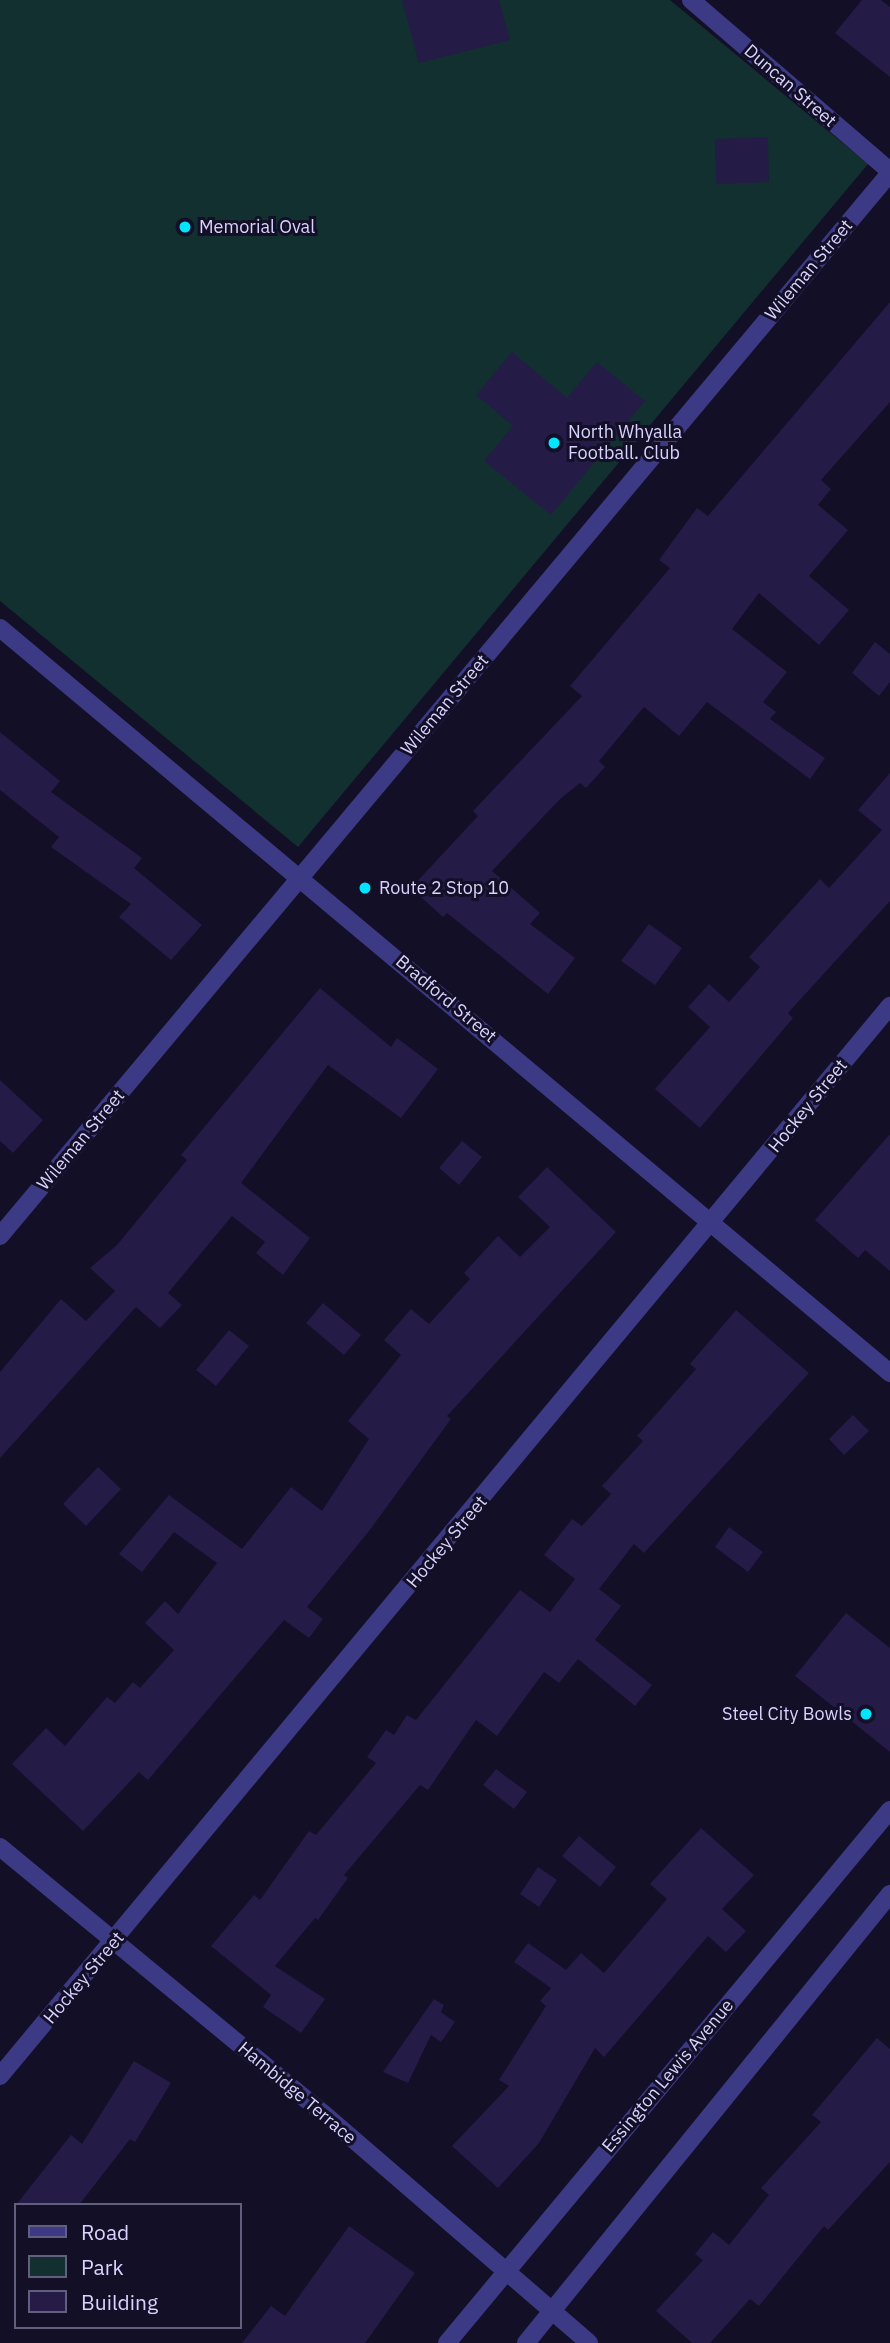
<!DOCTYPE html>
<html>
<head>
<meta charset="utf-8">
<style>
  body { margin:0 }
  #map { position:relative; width:890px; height:2343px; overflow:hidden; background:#130f26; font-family:"IBM Plex Sans",sans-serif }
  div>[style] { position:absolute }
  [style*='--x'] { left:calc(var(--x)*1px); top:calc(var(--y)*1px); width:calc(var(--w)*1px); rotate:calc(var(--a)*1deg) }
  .green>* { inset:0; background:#12302f }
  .building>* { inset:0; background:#241b47 }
  .minor>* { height:18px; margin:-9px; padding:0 9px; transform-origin:9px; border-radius:9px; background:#3d3a85 }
  .tertiary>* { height:18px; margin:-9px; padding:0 9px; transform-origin:9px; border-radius:9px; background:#3d3a85 }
  .dots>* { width:19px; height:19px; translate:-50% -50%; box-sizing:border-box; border:4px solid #130f26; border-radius:50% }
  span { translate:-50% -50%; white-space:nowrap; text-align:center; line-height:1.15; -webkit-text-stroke:6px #130f26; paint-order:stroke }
  .street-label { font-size:18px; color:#d9d4ff }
  .poi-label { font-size:18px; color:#d9d4ff }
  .left { translate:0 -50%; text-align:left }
  .right { translate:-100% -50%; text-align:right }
  .legend { position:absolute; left:14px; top:2203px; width:228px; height:126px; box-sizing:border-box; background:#130f26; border:2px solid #625e7d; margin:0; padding:9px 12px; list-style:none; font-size:21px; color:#d9d4ff }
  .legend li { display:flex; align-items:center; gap:14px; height:35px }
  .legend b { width:35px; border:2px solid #625e7d }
</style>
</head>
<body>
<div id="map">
  <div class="green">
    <i style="clip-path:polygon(0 0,670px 0,868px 164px,298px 847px,0 601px)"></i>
  </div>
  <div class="building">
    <i style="clip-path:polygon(402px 0,499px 0,510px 40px,419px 63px)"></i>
    <i style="clip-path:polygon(862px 0,881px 0,890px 7px,890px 77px,835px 33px)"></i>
    <i style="clip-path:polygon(768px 137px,769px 182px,716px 184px,715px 139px)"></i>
    <i style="clip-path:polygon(890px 302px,890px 402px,821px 480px,831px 489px,818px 505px,848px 530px,809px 576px,849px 610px,819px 645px,759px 593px,732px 629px,787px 672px,763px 702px,776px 712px,770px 719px,825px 758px,810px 779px,707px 702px,679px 736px,644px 707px,599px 761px,605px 767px,586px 788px,580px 783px,560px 799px,492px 871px,540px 913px,530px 924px,575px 958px,548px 994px,447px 913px,443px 917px,411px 888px,478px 816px,473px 811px,582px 696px,570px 686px,670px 568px,659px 560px,697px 508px,708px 516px)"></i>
    <i style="clip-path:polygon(512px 352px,567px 398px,597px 362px,645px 401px,551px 515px,484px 461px,513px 426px,476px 395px)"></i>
    <i style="clip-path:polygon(875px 642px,890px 654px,890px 682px,879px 696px,852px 673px)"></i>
    <i style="clip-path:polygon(0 732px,60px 781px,51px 792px,142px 858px,134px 868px,202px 925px,171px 960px,119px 917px,131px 904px,51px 847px,59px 837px,0 790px)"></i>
    <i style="clip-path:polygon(890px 773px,890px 901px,788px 1013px,793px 1018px,700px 1128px,655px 1089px,710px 1027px,688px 1007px,709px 984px,729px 1002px,760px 967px,749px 957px,820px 879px,829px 888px,882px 830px,858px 810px)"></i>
    <i style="clip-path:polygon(649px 924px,682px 948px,655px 985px,621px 961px)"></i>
    <i style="clip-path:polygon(320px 988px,391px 1047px,397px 1038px,438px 1069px,401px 1118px,328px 1065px,241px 1183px,310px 1238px,283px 1275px,256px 1253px,265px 1242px,232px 1216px,168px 1293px,182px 1305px,160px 1328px,136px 1307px,0 1458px,0 1372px,61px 1299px,86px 1321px,115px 1291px,90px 1268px,117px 1245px,187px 1160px,181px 1155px)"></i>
    <i style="clip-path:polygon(0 1080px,43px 1120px,13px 1153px,0 1141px)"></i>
    <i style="clip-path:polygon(890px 1134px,890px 1271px,865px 1250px,858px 1258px,815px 1220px)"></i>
    <i style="clip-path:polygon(462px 1141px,482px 1157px,459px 1185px,439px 1168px)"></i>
    <i style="clip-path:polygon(547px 1167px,616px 1232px,447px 1416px,451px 1419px,369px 1531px,307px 1607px,323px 1619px,309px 1638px,284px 1620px,148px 1780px,139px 1772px,83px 1831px,12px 1764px,46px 1728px,65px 1746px,107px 1697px,115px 1703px,133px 1682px,140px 1688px,174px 1650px,145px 1623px,165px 1601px,178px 1614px,217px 1563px,174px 1532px,142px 1572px,119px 1554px,169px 1495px,242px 1549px,291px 1487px,322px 1511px,369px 1439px,348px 1421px,401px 1355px,384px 1340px,411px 1309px,429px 1324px,470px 1279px,464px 1273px,498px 1236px,520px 1257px,550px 1227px,518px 1197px)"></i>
    <i style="clip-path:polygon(323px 1303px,361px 1335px,344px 1355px,306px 1323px)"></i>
    <i style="clip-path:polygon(736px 1310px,809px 1373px,644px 1553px,634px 1544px,599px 1589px,621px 1606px,595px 1640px,652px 1685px,635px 1706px,578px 1659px,559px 1683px,544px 1672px,497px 1736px,476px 1720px,428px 1790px,420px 1785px,344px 1875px,348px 1878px,318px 1920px,315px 1918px,275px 1966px,325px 1999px,301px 2033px,263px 2007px,271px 1995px,211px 1946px,254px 1895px,260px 1900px,309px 1831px,316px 1835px,376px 1763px,367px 1757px,386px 1730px,394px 1735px,407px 1715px,416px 1720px,520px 1590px,550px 1612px,575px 1579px,544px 1555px,572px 1519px,582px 1526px,611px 1494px,602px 1486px,643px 1441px,637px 1436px,696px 1369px,690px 1364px)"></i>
    <i style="clip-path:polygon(229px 1330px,249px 1346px,216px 1386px,196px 1370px)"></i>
    <i style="clip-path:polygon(853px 1415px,869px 1431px,844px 1455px,829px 1439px)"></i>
    <i style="clip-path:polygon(98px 1467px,121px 1489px,86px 1526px,63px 1504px)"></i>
    <i style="clip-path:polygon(729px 1527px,763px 1552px,748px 1572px,715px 1547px)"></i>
    <i style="clip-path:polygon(846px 1613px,890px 1648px,890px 1752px,795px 1676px)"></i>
    <i style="clip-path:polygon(496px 1769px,527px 1792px,514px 1809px,483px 1785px)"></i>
    <i style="clip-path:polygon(701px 1828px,754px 1875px,722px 1909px,746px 1931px,726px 1952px,708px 1936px,604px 2057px,595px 2048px,539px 2143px,498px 2188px,452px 2146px,509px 2086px,499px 2080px,546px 2006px,540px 2001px,551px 1988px,514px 1962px,528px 1943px,566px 1970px,581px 1953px,604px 1973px,667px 1899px,650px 1884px)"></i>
    <i style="clip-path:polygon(579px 1836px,616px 1867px,600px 1887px,562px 1856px)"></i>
    <i style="clip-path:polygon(538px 1867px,557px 1880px,539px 1907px,520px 1894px)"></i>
    <i style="clip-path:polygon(434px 1999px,444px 2005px,441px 2012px,455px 2022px,441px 2042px,431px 2035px,408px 2083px,383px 2072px)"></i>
    <i style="clip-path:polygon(877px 2038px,890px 2049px,890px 2162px,828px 2230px,824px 2226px,759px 2306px,750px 2299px,710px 2343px,692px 2343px,656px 2311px,703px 2260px,695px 2254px,713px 2232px,729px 2245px,769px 2195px,761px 2188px,821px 2122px,812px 2115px)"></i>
    <i style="clip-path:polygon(134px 2061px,171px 2083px,135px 2142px,130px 2139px,79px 2205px,16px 2205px,71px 2135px,82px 2144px)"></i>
    <i style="clip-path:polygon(349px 2226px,415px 2273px,365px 2343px,242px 2343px,271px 2306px,285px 2316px)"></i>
  </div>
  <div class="minor">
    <i style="--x:691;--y:0;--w:262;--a:40.7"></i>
    <i style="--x:0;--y:628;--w:1161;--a:39.93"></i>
    <i style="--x:0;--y:1236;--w:1386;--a:-50.06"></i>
    <i style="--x:0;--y:1847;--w:420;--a:39.5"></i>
    <i style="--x:324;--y:2114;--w:350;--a:40.8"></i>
    <i style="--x:0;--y:2076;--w:1392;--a:-50.25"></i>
  </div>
  <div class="tertiary">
    <i style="--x:447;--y:2343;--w:693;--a:-50.27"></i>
    <i style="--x:526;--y:2343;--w:578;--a:-50.97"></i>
  </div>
  <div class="dots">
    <i style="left:185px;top:227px;background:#00e5ff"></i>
    <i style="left:554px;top:443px;background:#00e5ff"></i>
    <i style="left:365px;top:888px;background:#00e5ff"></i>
    <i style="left:866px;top:1714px;background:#00e5ff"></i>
  </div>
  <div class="street-label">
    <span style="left:790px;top:86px;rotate:41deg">Duncan Street</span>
    <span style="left:809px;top:270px;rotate:-50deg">Wileman Street</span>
    <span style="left:445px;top:705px;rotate:-50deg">Wileman Street</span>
    <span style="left:446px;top:999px;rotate:40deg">Bradford Street</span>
    <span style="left:808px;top:1106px;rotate:-51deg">Hockey Street</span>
    <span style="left:81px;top:1140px;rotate:-50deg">Wileman Street</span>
    <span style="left:447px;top:1542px;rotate:-50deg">Hockey Street</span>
    <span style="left:84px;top:1978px;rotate:-50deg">Hockey Street</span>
    <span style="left:668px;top:2076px;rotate:-50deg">Essington Lewis Avenue</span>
    <span style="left:297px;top:2093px;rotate:40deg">Hambidge Terrace</span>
  </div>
  <div class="poi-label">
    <span class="left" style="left:199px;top:227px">Memorial Oval</span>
    <span class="left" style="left:568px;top:443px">North Whyalla<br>Football. Club</span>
    <span class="left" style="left:379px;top:888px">Route 2 Stop 10</span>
    <span class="right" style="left:852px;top:1714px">Steel City Bowls</span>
  </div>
  <ul class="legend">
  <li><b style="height:9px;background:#3d3a85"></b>Road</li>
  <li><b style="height:19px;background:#12302f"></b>Park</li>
  <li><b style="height:19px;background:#241b47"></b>Building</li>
  </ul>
</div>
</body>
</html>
